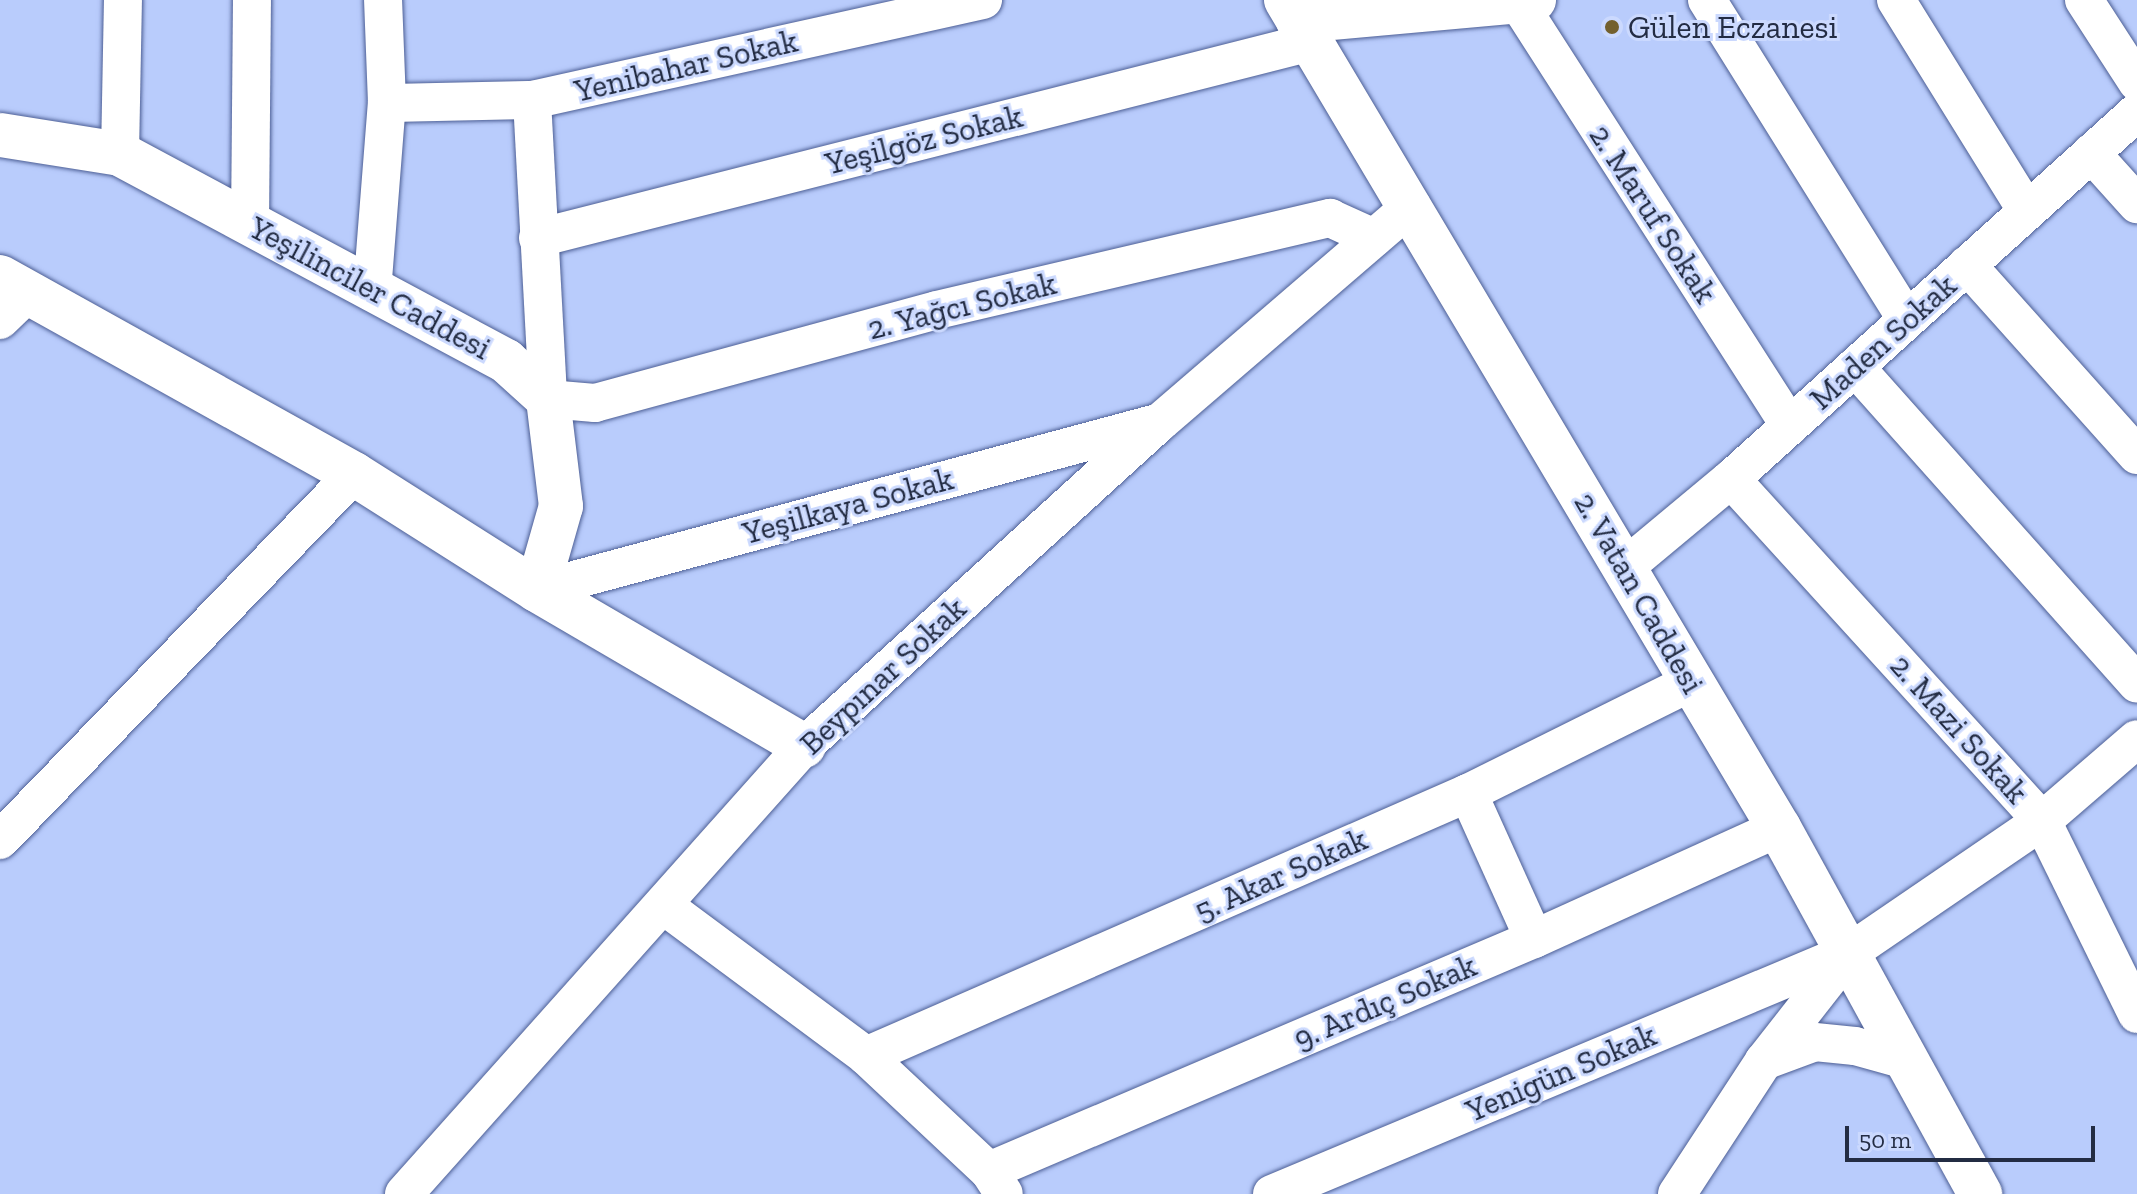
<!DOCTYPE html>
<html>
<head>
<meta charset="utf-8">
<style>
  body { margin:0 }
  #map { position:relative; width:2137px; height:1194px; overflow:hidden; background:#b9ccfc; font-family:"Zilla Slab",serif }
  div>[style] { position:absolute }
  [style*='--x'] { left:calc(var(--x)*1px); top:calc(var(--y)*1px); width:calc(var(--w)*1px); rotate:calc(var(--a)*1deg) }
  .roads { filter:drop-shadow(0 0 2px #4d5f95) drop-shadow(0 0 2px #4d5f95) }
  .street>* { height:38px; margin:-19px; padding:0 19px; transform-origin:19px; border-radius:19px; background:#fff }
  .secondary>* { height:44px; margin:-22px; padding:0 22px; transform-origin:22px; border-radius:22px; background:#fff }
  .dots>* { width:22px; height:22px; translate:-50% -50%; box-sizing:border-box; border:4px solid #cbd9fe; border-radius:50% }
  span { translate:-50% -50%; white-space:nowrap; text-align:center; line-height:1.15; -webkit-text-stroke:6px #cbd9fe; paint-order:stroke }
  .poi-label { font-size:32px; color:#232c43 }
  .left { translate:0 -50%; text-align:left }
  .street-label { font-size:32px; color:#232c43 }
  .scale { position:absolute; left:1845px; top:1126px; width:250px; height:36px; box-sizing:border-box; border:4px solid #232c43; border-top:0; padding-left:10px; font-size:24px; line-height:28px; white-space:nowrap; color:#232c43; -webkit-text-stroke:6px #cbd9fe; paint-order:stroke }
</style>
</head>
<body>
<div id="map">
  <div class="roads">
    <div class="street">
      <i style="--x:1707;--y:0;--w:377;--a:58"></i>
      <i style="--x:1896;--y:0;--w:248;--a:58.2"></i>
      <i style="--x:2084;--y:0;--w:98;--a:57.1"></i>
      <i style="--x:1517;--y:1;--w:505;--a:57.29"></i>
      <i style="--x:532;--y:100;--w:299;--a:86.9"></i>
      <i style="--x:548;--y:399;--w:47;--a:4.9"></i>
      <i style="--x:595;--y:403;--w:354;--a:-15.2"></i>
      <i style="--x:937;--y:310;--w:404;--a:-13.2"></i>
      <i style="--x:1330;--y:218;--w:48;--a:24.4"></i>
      <i style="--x:387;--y:103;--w:145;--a:-1.2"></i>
      <i style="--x:532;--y:100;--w:462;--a:-12.5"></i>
      <i style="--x:2091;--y:153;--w:69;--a:48"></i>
      <i style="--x:120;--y:154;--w:154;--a:-88.9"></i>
      <i style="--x:250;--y:225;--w:225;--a:-89.5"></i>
      <i style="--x:538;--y:238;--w:797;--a:-14.23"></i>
      <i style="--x:1967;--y:265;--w:255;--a:48.2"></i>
      <i style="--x:372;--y:292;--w:190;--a:-85.5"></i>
      <i style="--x:387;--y:103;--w:103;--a:-92.2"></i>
      <i style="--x:0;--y:320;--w:37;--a:-44"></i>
      <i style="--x:1855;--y:367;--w:424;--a:48.3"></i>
      <i style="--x:1731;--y:479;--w:462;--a:47.7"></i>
      <i style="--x:2042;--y:821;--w:215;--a:63.8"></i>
      <i style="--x:1624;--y:568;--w:139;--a:-39.8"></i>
      <i style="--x:1731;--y:479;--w:547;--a:-42.11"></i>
      <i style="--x:537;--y:590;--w:638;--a:-15.08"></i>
      <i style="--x:1468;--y:793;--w:160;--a:65.7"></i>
      <i style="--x:0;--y:840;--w:509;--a:-45.95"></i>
      <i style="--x:663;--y:905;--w:253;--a:36.6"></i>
      <i style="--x:866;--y:1056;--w:168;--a:43.1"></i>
      <i style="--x:989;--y:1171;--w:27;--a:57"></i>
      <i style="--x:866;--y:1056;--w:657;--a:-23.6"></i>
      <i style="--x:1468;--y:793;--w:248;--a:-26.4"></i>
      <i style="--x:1764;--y:1061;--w:54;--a:-20.4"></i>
      <i style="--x:1815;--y:1042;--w:40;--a:5.7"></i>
      <i style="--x:1855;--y:1046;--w:56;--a:15.5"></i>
      <i style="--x:989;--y:1171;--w:592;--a:-23.06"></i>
      <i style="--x:1534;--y:939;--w:269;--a:-24.4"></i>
      <i style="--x:404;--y:1194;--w:601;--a:-48.24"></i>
      <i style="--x:804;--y:746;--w:480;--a:-42.3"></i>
      <i style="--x:1159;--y:423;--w:333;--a:-40.7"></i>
      <i style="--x:1272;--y:1194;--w:627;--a:-22.72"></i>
      <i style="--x:1850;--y:952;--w:232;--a:-34.3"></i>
      <i style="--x:2042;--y:821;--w:125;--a:-40.8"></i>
      <i style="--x:1677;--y:1194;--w:159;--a:-56.8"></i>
      <i style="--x:1764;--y:1061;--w:136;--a:-51.9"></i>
    </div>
    <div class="secondary">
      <i style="--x:1286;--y:0;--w:964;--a:59.23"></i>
      <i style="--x:1779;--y:828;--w:418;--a:61.2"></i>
      <i style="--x:1298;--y:21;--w:237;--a:-5.1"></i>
      <i style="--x:0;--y:135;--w:121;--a:9"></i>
      <i style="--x:120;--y:154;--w:438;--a:28.2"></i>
      <i style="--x:506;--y:361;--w:57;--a:42.1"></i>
      <i style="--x:548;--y:399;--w:108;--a:83.1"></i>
      <i style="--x:561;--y:506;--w:87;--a:105.9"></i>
      <i style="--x:0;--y:277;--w:405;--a:29.1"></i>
      <i style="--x:354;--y:474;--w:217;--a:32.4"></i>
      <i style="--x:537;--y:590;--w:309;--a:30.3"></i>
    </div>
  </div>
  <div class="dots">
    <i style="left:1612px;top:27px;background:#73602e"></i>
  </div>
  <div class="poi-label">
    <span class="left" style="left:1628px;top:27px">Gülen Eczanesi</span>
  </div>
  <div class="street-label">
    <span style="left:686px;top:66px;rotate:-13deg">Yenibahar Sokak</span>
    <span style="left:924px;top:140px;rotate:-14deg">Yeşilgöz Sokak</span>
    <span style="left:1653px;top:214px;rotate:57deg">2. Maruf Sokak</span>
    <span style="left:370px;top:288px;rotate:28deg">Yeşilinciler Caddesi</span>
    <span style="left:962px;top:306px;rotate:-14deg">2. Yağcı Sokak</span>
    <span style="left:1883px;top:342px;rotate:-42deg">Maden Sokak</span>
    <span style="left:848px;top:506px;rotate:-15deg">Yeşilkaya Sokak</span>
    <span style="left:1639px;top:593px;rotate:60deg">2. Vatan Caddesi</span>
    <span style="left:883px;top:676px;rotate:-43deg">Beypınar Sokak</span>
    <span style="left:1959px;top:729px;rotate:48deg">2. Mazi Sokak</span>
    <span style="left:1281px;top:875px;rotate:-24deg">5. Akar Sokak</span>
    <span style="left:1385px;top:1002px;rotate:-23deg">9. Ardıç Sokak</span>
    <span style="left:1561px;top:1073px;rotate:-23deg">Yenigün Sokak</span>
  </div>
  <div class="scale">50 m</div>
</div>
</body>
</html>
